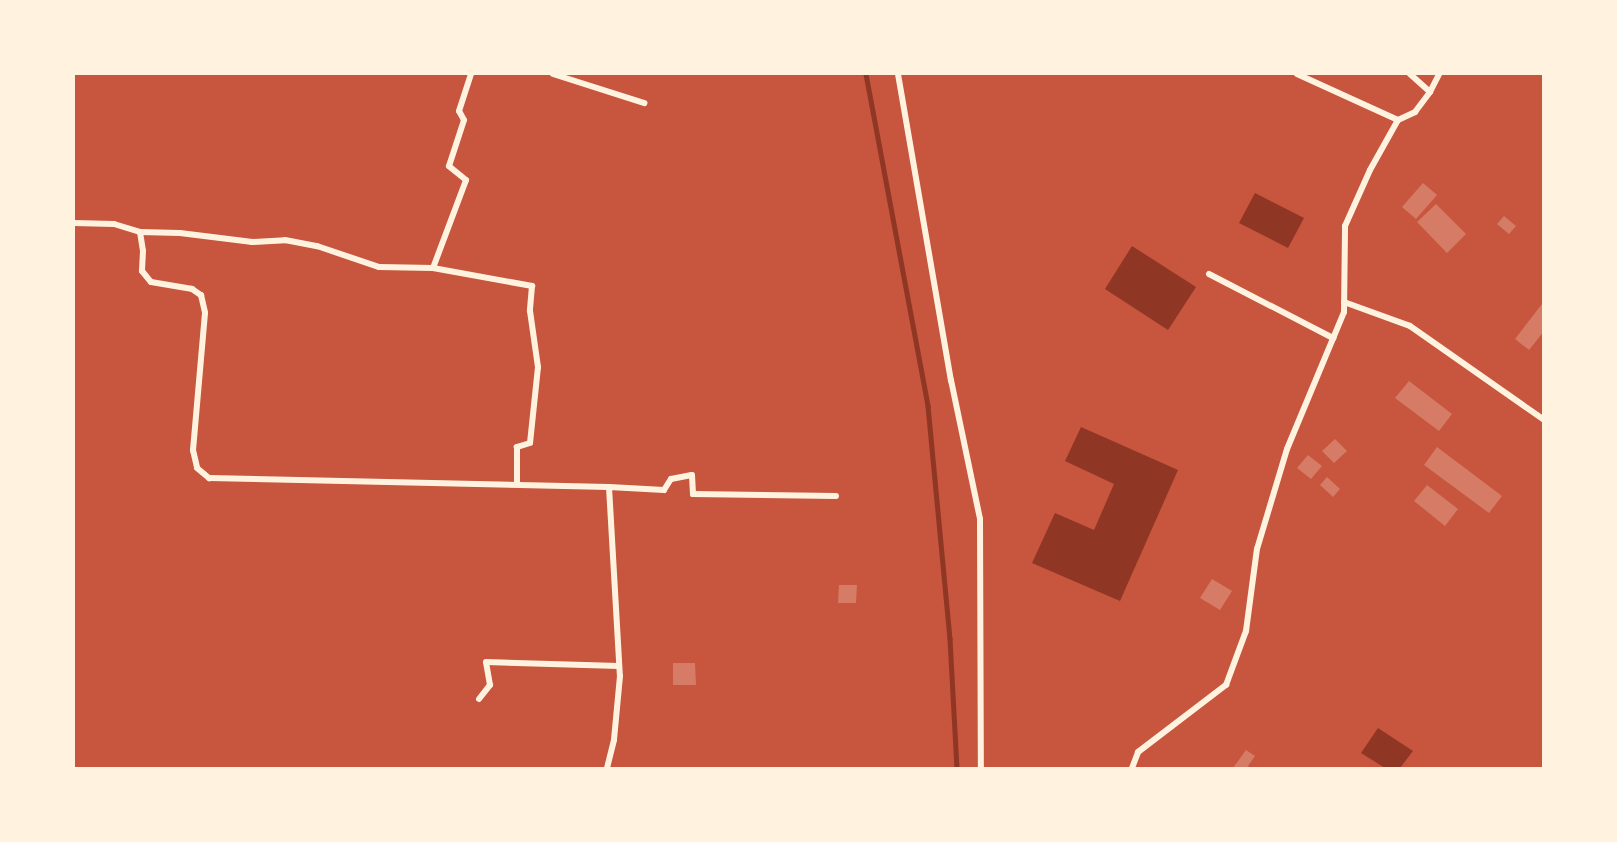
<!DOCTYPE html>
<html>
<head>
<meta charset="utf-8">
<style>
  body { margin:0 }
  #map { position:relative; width:1617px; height:842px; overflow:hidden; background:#c8553d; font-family:Jost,sans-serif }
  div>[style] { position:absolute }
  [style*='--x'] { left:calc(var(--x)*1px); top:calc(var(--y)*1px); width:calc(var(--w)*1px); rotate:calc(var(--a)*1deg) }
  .water>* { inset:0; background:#8f3625 }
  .stream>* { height:4.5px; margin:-2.25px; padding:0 2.25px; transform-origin:2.25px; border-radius:2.25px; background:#8f3625 }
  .building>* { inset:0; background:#d67c66 }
  .minor>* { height:6px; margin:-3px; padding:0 3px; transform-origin:3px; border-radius:3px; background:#fff3e0 }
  span { translate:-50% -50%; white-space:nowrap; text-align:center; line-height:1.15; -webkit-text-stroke:7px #fff3e0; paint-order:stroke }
  .frame { position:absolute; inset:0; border:75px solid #fff3e0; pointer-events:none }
</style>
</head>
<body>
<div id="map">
  <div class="water">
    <i style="clip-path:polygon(1255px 193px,1304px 218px,1288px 248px,1239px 223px)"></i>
    <i style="clip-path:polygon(1132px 246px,1196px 287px,1168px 330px,1105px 289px)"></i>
    <i style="clip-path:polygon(1081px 427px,1178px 470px,1120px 601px,1032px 563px,1055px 513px,1094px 530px,1114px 484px,1065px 461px)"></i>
    <i style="clip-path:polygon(1378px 728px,1413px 751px,1400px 768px,1385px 768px,1361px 753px)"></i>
  </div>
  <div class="stream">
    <i style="--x:866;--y:74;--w:338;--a:79.4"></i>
    <i style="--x:928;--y:406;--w:234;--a:84.6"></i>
    <i style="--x:950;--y:639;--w:129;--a:86.9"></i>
  </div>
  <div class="building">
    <i style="clip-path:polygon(1423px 183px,1437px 195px,1416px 219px,1402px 207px)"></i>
    <i style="clip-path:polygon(1436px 204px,1466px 234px,1447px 253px,1417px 222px)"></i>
    <i style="clip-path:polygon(1504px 216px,1516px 226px,1509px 234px,1497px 224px)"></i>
    <i style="clip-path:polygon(1542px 304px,1544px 331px,1529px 350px,1515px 339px)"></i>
    <i style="clip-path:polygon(1409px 381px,1452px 414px,1439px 431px,1395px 398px)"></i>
    <i style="clip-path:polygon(1335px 439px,1347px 451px,1334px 463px,1322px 451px)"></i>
    <i style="clip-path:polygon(1437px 447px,1502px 496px,1489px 513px,1424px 465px)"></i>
    <i style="clip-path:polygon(1308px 455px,1322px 466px,1311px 479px,1297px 468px)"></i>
    <i style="clip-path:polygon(1327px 477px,1340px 489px,1333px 497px,1320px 485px)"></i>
    <i style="clip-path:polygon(1427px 485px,1458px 509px,1445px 526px,1414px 501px)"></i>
    <i style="clip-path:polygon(1212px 579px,1232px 591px,1220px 610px,1200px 598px)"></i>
    <i style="clip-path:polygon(839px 585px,857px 585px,856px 603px,838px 603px)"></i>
    <i style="clip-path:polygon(673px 663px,695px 663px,696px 685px,673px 685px)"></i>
    <i style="clip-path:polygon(1246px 750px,1255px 756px,1248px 766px,1251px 768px,1233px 768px)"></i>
  </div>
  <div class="minor">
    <i style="--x:553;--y:74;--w:96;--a:17.7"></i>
    <i style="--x:898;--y:74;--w:311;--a:80.2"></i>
    <i style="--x:951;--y:380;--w:142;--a:78.2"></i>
    <i style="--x:980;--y:519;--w:249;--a:89.8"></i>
    <i style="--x:1297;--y:74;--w:111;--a:24.5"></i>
    <i style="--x:1410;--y:74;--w:27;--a:42"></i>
    <i style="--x:1430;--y:92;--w:20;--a:-63"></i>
    <i style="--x:74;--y:223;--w:40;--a:1.4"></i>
    <i style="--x:114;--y:224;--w:27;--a:17"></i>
    <i style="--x:140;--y:232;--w:19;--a:81"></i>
    <i style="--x:143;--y:251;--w:20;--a:93"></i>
    <i style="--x:142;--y:271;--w:14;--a:51"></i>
    <i style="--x:151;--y:282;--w:42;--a:9.7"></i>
    <i style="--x:192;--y:289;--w:11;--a:34"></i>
    <i style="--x:201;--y:295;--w:18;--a:77"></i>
    <i style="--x:205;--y:313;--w:138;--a:95"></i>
    <i style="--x:193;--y:450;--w:18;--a:77"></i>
    <i style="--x:197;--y:468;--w:16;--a:40"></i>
    <i style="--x:209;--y:478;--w:400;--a:1.3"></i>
    <i style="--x:609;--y:487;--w:189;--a:86.7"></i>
    <i style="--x:620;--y:676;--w:64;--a:95.4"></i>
    <i style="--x:614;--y:740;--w:29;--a:104"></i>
    <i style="--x:140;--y:232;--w:40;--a:1.4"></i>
    <i style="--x:180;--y:233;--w:73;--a:7.1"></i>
    <i style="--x:252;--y:242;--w:33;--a:-3"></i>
    <i style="--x:285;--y:240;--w:33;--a:11"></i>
    <i style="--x:317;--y:246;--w:65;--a:18.7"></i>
    <i style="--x:379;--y:267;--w:54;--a:1.1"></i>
    <i style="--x:433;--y:268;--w:101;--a:10.3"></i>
    <i style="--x:532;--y:286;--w:25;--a:95"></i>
    <i style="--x:530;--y:311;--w:57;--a:81.9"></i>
    <i style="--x:538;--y:367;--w:76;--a:96"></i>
    <i style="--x:530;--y:443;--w:14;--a:163"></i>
    <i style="--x:517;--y:447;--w:36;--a:90"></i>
    <i style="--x:433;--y:268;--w:94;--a:-69.4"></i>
    <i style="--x:466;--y:180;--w:22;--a:-141"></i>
    <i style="--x:449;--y:166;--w:48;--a:-71.9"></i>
    <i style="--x:464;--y:120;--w:10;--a:-119"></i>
    <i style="--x:459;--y:111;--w:39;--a:-72"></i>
    <i style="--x:1209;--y:274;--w:140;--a:27.3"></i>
    <i style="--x:1344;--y:302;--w:70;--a:20"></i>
    <i style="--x:1410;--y:326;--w:164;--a:35"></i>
    <i style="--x:609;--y:487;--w:55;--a:3.1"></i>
    <i style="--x:664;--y:490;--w:13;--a:-58"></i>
    <i style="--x:671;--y:479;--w:21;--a:-11"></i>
    <i style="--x:692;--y:475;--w:19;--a:87"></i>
    <i style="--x:693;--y:494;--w:143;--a:0.8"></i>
    <i style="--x:479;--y:699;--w:18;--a:-52"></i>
    <i style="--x:490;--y:685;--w:23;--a:-100"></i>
    <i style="--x:486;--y:662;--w:133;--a:1.7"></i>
    <i style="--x:1132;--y:768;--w:17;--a:-69"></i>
    <i style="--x:1138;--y:752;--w:111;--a:-37.3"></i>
    <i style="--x:1226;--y:685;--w:58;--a:-69.7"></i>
    <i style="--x:1246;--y:631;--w:83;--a:-82.4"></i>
    <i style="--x:1257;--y:549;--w:104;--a:-73.3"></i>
    <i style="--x:1287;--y:449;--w:148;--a:-67.4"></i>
    <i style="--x:1344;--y:312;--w:86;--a:-89.3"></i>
    <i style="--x:1345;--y:226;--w:61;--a:-65.9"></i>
    <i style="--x:1370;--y:170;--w:57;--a:-60.8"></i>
    <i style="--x:1398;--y:120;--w:19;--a:-25"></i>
    <i style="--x:1415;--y:112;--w:25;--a:-53"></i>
  </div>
  <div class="frame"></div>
</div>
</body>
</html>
